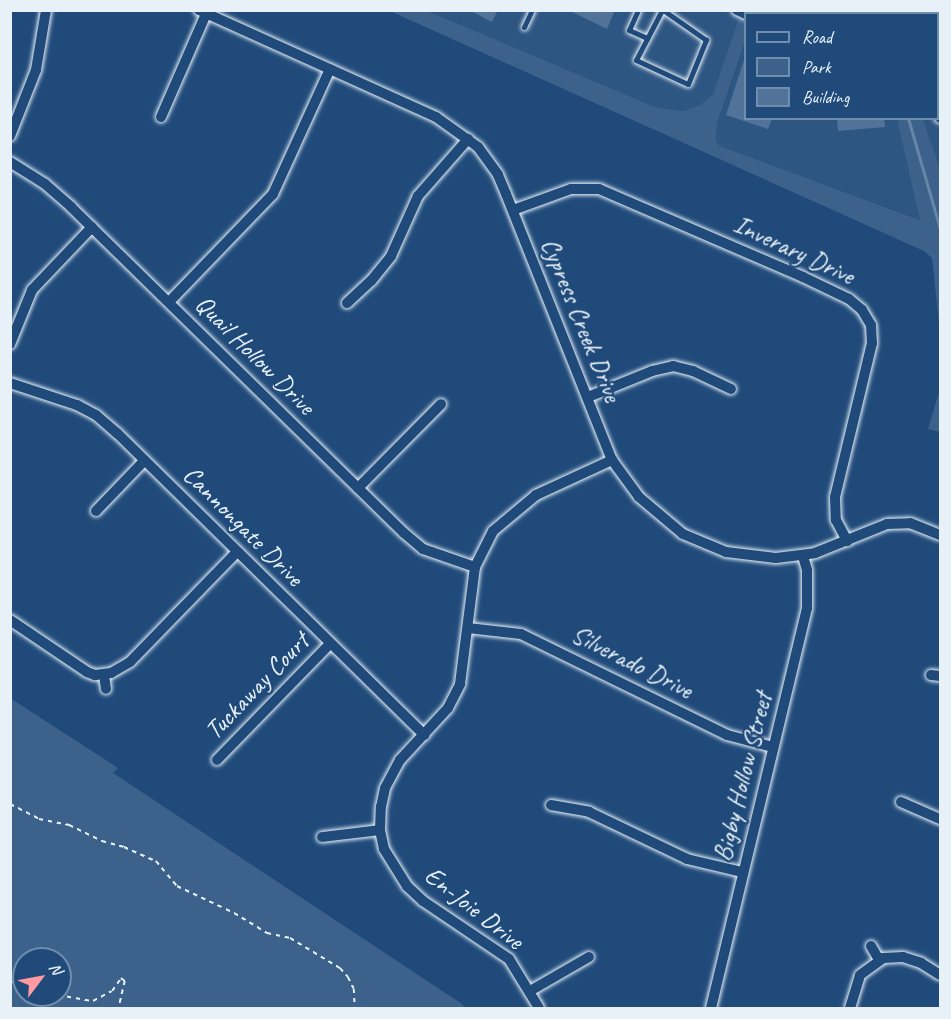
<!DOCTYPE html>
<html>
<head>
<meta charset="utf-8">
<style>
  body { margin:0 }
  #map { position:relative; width:951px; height:1019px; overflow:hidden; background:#1f4a7a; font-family:Caveat,sans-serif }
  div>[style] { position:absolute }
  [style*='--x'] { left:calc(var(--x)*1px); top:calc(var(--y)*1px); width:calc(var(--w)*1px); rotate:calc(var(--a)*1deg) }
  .built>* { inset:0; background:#2e5683 }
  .green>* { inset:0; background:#3c628c }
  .stream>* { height:3px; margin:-1.5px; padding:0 1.5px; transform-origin:1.5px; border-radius:1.5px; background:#6685a7 }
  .building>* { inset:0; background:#517399 }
  .path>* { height:1.5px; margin-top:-0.75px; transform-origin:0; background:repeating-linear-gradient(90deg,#e8f1f8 0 4.5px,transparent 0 9px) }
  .roads { filter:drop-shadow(0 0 2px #e8f1f8) drop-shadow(0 0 2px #e8f1f8) }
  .lane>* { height:5px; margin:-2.5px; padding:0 2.5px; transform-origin:2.5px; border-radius:2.5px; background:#1f4a7a }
  .street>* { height:10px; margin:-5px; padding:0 5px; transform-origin:5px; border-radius:5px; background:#1f4a7a }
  span { translate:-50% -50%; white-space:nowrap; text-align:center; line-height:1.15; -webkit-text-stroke:4.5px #1f4a7a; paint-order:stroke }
  .street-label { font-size:26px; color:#e8f1f8 }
  .frame { position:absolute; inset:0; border:12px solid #e8f1f8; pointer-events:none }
  .legend { position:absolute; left:744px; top:12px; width:195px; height:108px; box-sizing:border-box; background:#1f4a7a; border:2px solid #6f8dac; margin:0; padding:8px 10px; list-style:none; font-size:18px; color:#e8f1f8 }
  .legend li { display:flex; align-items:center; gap:12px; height:30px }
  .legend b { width:30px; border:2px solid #6f8dac }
  .north { position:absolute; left:12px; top:947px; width:60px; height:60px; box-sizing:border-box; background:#1f4a7a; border:2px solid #6f8dac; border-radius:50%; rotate:58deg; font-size:16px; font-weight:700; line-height:24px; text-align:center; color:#e8f1f8 }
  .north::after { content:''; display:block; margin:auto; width:21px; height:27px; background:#ff9aa2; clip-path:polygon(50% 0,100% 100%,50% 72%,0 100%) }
</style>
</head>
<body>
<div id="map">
  <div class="built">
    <i style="clip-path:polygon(756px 10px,940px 11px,940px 168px,923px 119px,938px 118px,938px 14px,755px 14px)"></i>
    <i style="clip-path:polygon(428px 11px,741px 11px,713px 94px,701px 105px,684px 111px,655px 107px)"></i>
    <i style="clip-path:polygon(745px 41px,746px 118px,897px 119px,921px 220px,720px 146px,716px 141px,717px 125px)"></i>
  </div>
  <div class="green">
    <i style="clip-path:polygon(390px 11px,428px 11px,655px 107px,684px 111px,701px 105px,713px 94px,741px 11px,756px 11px,755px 13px,746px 14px,745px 41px,717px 124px,716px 141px,720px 146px,920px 220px,897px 119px,923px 119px,940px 168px,940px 332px,932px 258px,924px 251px)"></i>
    <i style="clip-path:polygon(938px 395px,940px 396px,940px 432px,928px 429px)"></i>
    <i style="clip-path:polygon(evenodd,10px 698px,118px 768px,113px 773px,462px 1004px,465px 1008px,11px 1008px,10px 698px,24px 959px,60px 959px,60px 995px,24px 995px,24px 959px)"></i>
  </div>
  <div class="stream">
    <i style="--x:908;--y:118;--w:116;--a:73.9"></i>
  </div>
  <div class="building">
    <i style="clip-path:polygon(469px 10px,498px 10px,492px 22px)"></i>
    <i style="clip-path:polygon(568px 10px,615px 10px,607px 29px)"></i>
    <i style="clip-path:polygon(744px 60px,746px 118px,772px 118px,768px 129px,726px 115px)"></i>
    <i style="clip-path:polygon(837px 118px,884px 118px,885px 127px,838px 131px)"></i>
  </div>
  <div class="path">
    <i style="--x:10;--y:804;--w:33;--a:27"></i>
    <i style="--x:39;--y:819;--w:31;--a:11"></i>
    <i style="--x:69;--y:825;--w:37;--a:26"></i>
    <i style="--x:102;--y:841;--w:23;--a:15"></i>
    <i style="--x:124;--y:847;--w:35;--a:24"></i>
    <i style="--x:156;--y:861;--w:33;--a:50"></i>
    <i style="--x:177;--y:886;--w:63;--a:25.3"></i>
    <i style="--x:234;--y:913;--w:39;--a:31"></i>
    <i style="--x:267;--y:933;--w:24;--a:12"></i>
    <i style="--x:290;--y:938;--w:58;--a:31"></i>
    <i style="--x:340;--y:968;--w:12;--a:48"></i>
    <i style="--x:348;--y:977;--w:13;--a:63"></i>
    <i style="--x:354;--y:989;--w:19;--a:87"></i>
    <i style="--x:10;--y:981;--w:15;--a:16"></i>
    <i style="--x:58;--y:995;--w:36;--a:10"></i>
    <i style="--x:93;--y:1001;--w:21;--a:-28"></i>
    <i style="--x:112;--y:991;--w:16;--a:-55"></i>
    <i style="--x:121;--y:978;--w:5;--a:37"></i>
    <i style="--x:125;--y:981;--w:28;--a:103"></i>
  </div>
  <div class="roads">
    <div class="lane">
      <i style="--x:638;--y:10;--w:22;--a:114"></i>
      <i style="--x:629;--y:30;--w:20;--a:24"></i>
      <i style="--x:662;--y:10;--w:56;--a:117.5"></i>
      <i style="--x:636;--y:60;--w:57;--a:24.8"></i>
      <i style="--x:688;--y:84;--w:48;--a:-67.8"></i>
      <i style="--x:706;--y:40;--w:52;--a:-145.1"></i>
      <i style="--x:904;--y:10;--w:4;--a:76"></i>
      <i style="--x:845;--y:14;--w:4;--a:-76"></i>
      <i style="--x:524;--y:27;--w:19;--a:-65"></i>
    </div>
    <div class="street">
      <i style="--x:199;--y:10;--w:260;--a:24.3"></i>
      <i style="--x:436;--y:117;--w:52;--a:35.5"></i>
      <i style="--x:478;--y:147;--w:34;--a:54"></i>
      <i style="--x:498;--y:175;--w:21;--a:67"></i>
      <i style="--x:506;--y:194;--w:286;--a:68.3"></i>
      <i style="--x:612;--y:460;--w:46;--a:53.9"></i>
      <i style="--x:639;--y:497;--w:57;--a:40.1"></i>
      <i style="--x:683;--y:534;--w:47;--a:22.7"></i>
      <i style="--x:726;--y:552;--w:50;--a:6.8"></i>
      <i style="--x:776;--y:558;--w:39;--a:-7"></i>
      <i style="--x:815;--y:553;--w:78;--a:-21.9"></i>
      <i style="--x:887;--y:524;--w:23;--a:-2"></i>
      <i style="--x:910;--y:523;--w:32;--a:22"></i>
      <i style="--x:737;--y:10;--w:10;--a:24"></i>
      <i style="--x:938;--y:27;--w:3;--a:-45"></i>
      <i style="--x:938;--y:110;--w:8;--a:76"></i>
      <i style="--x:161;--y:117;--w:112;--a:-66.4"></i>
      <i style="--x:10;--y:136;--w:71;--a:-68.5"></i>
      <i style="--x:36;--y:70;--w:61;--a:-80.5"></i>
      <i style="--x:10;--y:162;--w:41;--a:32.2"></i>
      <i style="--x:45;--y:184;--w:35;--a:41"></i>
      <i style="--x:71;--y:207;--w:466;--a:44.4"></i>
      <i style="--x:404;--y:533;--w:25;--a:40"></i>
      <i style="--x:423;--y:549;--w:55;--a:19.1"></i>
      <i style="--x:513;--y:210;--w:62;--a:-19.9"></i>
      <i style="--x:571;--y:189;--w:28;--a:0"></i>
      <i style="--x:599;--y:189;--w:222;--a:23.3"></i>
      <i style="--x:803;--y:277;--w:51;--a:25.6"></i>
      <i style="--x:849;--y:299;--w:17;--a:40"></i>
      <i style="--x:862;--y:310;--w:17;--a:59"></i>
      <i style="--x:871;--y:325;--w:18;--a:87"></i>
      <i style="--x:872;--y:343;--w:158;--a:103.5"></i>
      <i style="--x:835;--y:497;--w:23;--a:88"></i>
      <i style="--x:836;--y:520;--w:24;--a:62"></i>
      <i style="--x:169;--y:302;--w:150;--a:-46.1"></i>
      <i style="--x:273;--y:194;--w:137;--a:-65.5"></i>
      <i style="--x:347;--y:303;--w:33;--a:-43"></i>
      <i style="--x:371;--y:281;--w:32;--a:-51"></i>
      <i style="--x:391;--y:256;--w:66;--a:-65.8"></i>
      <i style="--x:418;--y:196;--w:76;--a:-48.7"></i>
      <i style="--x:10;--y:344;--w:58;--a:-67.8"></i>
      <i style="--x:32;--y:290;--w:87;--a:-46.4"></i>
      <i style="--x:10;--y:383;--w:71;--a:18.2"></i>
      <i style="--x:77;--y:405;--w:21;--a:28"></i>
      <i style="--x:96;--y:415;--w:28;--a:41"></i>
      <i style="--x:117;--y:433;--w:431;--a:44.5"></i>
      <i style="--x:588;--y:397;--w:69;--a:-22.1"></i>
      <i style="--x:652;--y:371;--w:22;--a:-13"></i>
      <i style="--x:673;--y:366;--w:21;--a:14"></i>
      <i style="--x:693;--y:371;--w:42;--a:25.3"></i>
      <i style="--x:358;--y:488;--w:118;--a:-45.3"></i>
      <i style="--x:96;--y:511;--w:69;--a:-46.2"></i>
      <i style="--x:10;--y:620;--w:93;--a:34"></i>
      <i style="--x:87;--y:672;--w:9;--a:21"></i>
      <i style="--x:95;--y:675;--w:16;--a:-7"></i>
      <i style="--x:111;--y:673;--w:22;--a:-30"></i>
      <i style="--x:130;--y:662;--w:153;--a:-45.8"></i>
      <i style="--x:468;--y:628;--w:53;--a:6.5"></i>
      <i style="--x:521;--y:634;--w:229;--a:26.1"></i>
      <i style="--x:727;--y:735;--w:48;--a:14.6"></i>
      <i style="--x:104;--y:675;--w:14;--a:82"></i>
      <i style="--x:931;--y:675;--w:9;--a:6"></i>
      <i style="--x:217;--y:760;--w:162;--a:-45.8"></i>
      <i style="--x:901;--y:802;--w:43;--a:23.6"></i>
      <i style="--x:551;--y:805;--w:39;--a:10"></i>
      <i style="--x:589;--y:812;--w:109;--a:25.6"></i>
      <i style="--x:687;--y:859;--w:57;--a:13.3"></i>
      <i style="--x:322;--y:837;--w:58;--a:-6.9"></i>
      <i style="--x:871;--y:946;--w:16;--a:60"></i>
      <i style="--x:530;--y:991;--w:68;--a:-30"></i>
      <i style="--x:539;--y:1008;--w:57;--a:-121.5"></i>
      <i style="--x:509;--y:959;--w:104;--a:-146"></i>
      <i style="--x:423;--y:901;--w:22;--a:-137"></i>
      <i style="--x:407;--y:886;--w:44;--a:-121.9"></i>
      <i style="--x:384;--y:849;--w:19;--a:-102"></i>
      <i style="--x:380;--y:830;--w:23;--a:-88"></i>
      <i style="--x:381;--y:807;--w:19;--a:-78"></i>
      <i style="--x:385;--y:788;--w:32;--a:-62"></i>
      <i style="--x:400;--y:760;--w:71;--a:-47.3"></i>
      <i style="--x:448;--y:708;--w:27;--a:-63"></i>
      <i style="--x:460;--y:684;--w:118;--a:-82.7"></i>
      <i style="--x:475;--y:567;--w:40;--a:-63.4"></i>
      <i style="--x:493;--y:531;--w:56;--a:-39.9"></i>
      <i style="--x:536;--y:495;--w:84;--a:-24.7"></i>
      <i style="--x:711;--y:1008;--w:411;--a:-76.5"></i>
      <i style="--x:807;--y:608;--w:38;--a:-90"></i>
      <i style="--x:807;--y:570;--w:15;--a:-106"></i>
      <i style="--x:850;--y:1008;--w:34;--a:-73"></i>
      <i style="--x:860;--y:975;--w:29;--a:-36"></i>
      <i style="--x:883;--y:958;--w:20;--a:-3"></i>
      <i style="--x:903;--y:957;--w:19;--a:18"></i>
      <i style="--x:921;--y:963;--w:22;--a:32"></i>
    </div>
  </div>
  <div class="street-label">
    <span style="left:794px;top:250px;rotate:25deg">Inverary Drive</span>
    <span style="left:581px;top:320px;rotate:68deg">Cypress Creek Drive</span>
    <span style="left:255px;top:355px;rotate:45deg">Quail Hollow Drive</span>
    <span style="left:243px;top:526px;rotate:45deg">Cannongate Drive</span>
    <span style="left:632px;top:662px;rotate:27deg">Silverado Drive</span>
    <span style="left:257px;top:686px;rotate:-46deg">Tuckaway Court</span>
    <span style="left:743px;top:777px;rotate:-76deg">Bigby Hollow Street</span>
    <span style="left:474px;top:908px;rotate:38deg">En-Joie Drive</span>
  </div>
  <div class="frame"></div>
  <ul class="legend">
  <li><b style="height:8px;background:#1f4a7a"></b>Road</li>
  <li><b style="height:16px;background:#3c628c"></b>Park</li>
  <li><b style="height:16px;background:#517399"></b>Building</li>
  </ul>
  <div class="north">N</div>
</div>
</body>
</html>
